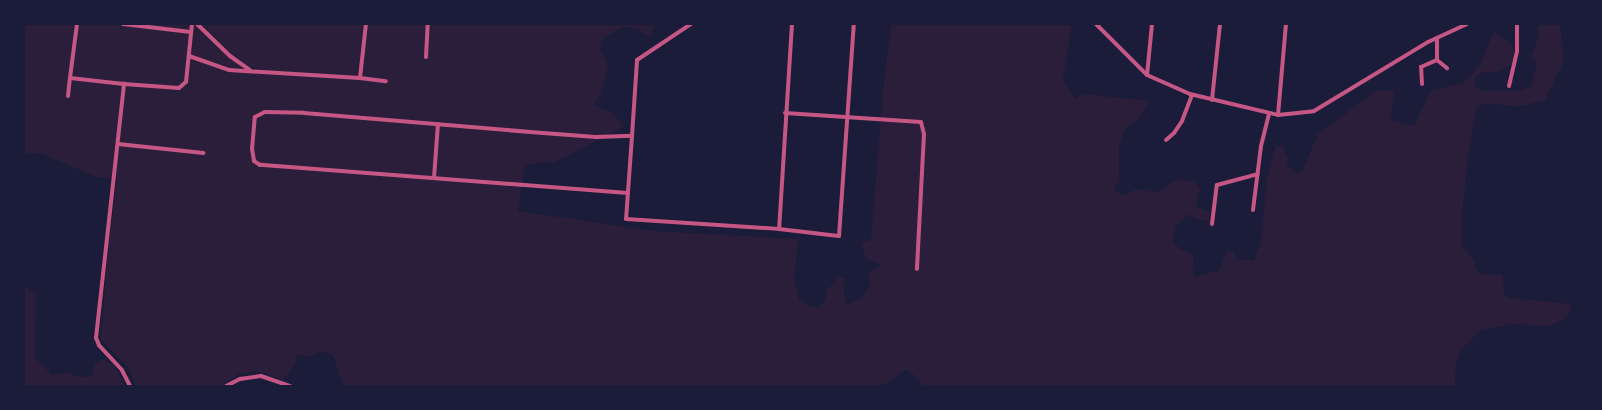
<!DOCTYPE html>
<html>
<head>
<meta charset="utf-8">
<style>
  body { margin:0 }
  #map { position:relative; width:1602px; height:410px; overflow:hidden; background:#1b1b3a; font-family:Figtree,sans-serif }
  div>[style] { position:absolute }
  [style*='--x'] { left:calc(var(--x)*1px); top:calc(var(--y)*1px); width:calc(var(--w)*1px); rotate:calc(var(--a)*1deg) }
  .green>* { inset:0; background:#2a1e3b }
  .minor>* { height:4px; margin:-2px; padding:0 2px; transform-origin:2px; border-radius:2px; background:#c65784 }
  span { translate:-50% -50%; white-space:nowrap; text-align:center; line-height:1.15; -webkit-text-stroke:4.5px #1b1b3a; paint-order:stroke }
  .frame { position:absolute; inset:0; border:25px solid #1b1b3a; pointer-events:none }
</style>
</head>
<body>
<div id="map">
  <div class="green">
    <i style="clip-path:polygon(24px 24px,655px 24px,651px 36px,644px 35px,639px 29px,626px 26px,603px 38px,600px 49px,606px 59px,608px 68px,601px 95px,593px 105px,613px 113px,624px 127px,553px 163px,542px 162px,525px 165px,518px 211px,653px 231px,798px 239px,794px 279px,799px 300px,809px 306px,819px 308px,825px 300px,827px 290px,839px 277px,845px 279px,844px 291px,847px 304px,862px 298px,870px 285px,868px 274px,881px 265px,866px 259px,861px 243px,871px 240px,883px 90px,891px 24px,1072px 24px,1063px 80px,1075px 99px,1084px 94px,1150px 101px,1140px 118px,1126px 127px,1119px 145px,1119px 181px,1114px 187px,1116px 192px,1124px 195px,1137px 189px,1158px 193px,1167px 185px,1181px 179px,1194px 182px,1200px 188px,1196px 208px,1204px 209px,1210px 214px,1210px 218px,1207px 221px,1195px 219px,1190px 214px,1177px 224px,1172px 240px,1180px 249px,1193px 254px,1194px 277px,1219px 270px,1228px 250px,1234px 252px,1235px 259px,1254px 260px,1261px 239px,1267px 179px,1275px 147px,1282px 145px,1288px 159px,1287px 165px,1296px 174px,1302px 171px,1318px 134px,1376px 91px,1395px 90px,1390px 120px,1414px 126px,1431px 91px,1464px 82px,1480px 65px,1494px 31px,1514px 47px,1513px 63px,1497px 72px,1483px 72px,1475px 78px,1474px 85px,1481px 91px,1521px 91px,1531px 86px,1537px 63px,1531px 57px,1538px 39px,1538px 24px,1560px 24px,1564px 61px,1545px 100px,1518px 107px,1486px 103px,1477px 106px,1468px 155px,1462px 216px,1462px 246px,1473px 259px,1479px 273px,1490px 275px,1503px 275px,1504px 295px,1511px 298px,1570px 304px,1571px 310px,1565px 318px,1550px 326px,1511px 324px,1480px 331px,1461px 350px,1456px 363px,1455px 386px,929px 386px,922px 385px,919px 379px,906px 369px,886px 384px,870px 386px,344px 386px,333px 356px,322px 351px,311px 356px,296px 355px,296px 362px,283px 380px,265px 373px,252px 372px,239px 374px,221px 386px,136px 386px,128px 367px,101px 340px,107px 259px,117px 179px,96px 177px,40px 153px,24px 154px)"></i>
    <i style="clip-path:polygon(24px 286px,36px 293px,35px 358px,52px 375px,69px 372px,73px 376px,91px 377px,95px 363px,103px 359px,115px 366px,125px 386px,24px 386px)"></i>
  </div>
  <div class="minor">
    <i style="--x:77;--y:24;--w:54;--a:97.4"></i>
    <i style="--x:70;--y:78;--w:54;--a:6.3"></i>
    <i style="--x:123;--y:24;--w:68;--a:6.7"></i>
    <i style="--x:197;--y:24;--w:46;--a:44.1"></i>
    <i style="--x:230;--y:56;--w:24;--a:35"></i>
    <i style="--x:792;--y:24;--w:205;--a:93.6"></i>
    <i style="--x:779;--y:229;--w:60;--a:6.7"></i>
    <i style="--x:839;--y:236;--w:213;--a:-86"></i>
    <i style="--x:1096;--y:24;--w:72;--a:45"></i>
    <i style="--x:1147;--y:75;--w:47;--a:23.8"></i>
    <i style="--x:1190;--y:94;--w:90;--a:13.4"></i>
    <i style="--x:1278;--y:115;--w:36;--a:-6"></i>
    <i style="--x:1314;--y:111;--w:133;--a:-31.2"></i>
    <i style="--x:1428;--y:42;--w:43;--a:-24.8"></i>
    <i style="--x:189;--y:56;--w:42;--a:19.3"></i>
    <i style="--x:229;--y:70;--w:131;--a:3.5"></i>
    <i style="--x:360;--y:78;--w:54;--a:-83.7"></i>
    <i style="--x:426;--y:57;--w:33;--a:-87"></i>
    <i style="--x:1437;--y:60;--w:13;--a:39"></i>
    <i style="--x:1147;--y:75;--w:51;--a:-84.4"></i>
    <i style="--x:360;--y:78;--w:26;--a:7"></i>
    <i style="--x:1422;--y:84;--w:17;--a:-93"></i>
    <i style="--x:1421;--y:67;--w:17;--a:-24"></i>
    <i style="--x:1437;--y:60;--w:22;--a:-90"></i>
    <i style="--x:1509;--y:86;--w:36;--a:-77"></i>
    <i style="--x:1517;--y:51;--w:27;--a:-90"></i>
    <i style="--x:68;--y:96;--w:18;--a:-84"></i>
    <i style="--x:1212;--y:100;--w:76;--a:-84"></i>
    <i style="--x:785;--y:113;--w:136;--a:3.8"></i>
    <i style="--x:921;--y:122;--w:12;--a:76"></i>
    <i style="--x:924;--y:134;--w:135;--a:93"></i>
    <i style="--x:1278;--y:115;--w:91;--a:-85"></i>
    <i style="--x:632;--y:136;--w:83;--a:94.1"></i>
    <i style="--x:626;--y:219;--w:153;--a:3.7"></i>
    <i style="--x:1166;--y:140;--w:11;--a:-41"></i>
    <i style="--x:1174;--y:133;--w:14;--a:-56"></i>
    <i style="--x:1182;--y:121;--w:28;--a:-69"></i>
    <i style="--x:118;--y:144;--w:86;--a:6"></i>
    <i style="--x:434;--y:178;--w:54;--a:-85.8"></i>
    <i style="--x:628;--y:193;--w:369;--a:-175.6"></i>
    <i style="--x:260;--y:165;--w:7;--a:-146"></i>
    <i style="--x:254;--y:161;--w:12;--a:-99"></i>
    <i style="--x:252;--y:149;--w:32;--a:-85"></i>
    <i style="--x:255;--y:117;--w:11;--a:-27"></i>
    <i style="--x:265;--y:112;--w:39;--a:1"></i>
    <i style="--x:304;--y:113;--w:227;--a:4.8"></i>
    <i style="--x:530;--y:132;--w:66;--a:4.3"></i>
    <i style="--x:596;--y:137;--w:36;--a:-2"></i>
    <i style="--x:632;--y:136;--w:76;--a:-86.2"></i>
    <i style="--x:637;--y:60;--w:65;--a:-33.7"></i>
    <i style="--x:1253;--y:210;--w:64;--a:-82.9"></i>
    <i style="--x:1261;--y:146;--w:34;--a:-76"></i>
    <i style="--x:1212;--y:224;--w:39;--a:-83"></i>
    <i style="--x:1217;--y:185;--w:42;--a:-15"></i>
    <i style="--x:130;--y:386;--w:18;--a:-117"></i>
    <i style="--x:122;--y:370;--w:34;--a:-133"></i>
    <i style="--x:99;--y:345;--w:8;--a:-113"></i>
    <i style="--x:96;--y:338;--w:256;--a:-83.7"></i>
    <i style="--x:124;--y:84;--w:55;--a:4.2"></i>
    <i style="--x:179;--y:88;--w:9;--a:-41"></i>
    <i style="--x:186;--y:82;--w:58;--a:-84.1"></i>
    <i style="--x:226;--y:386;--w:16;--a:-27"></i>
    <i style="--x:240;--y:379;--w:21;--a:-8"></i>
    <i style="--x:261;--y:376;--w:31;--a:19"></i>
  </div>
  <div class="frame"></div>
</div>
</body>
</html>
